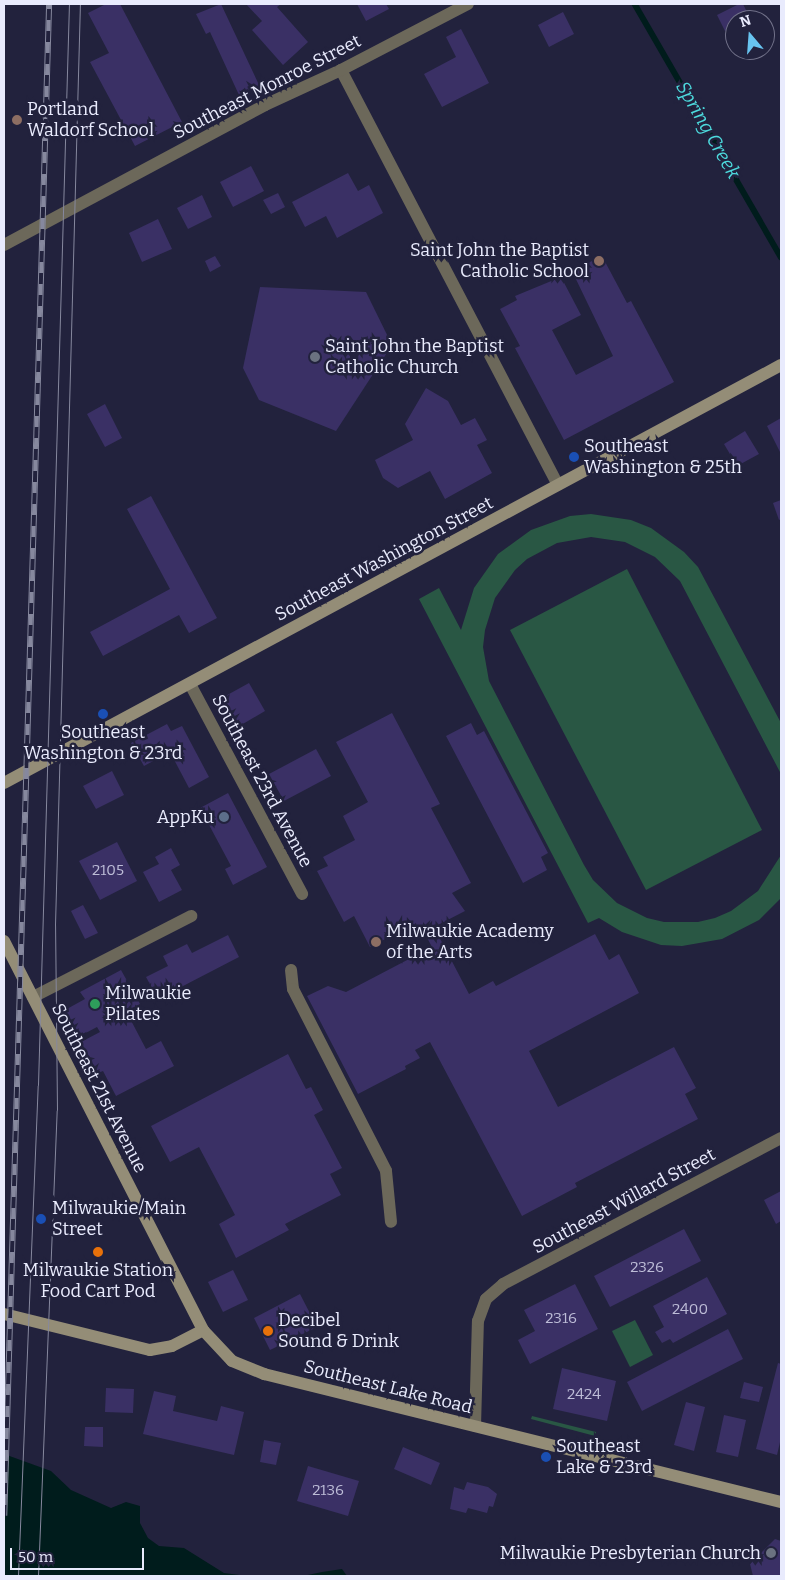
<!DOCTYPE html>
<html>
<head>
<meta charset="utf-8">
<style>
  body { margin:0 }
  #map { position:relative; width:785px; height:1580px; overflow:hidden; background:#22223d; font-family:Bitter,serif }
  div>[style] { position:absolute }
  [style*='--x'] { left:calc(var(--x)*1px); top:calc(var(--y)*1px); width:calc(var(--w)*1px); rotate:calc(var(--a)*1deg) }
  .green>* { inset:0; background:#295744 }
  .water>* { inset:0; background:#001c1c }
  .stream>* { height:5.5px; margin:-2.75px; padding:0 2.75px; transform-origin:2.75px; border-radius:2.75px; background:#001c1c }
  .building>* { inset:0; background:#3a3065 }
  .street>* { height:12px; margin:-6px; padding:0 6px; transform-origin:6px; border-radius:6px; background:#6c685a }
  .secondary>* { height:12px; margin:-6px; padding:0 6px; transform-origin:6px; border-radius:6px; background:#948d77 }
  .tram>* { height:1px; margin:-0.5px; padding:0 0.5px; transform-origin:0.5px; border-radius:0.5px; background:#86889e }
  .rail>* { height:5.5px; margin-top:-2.75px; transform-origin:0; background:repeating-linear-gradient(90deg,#22223d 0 11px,#86889e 0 22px); box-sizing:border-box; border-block:1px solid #86889e }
  .dots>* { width:14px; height:14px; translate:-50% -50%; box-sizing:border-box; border:2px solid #22223d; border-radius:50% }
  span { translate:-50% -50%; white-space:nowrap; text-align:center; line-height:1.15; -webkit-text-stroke:5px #22223d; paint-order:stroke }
  .number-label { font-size:15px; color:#bdbcd7 }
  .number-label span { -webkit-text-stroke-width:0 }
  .street-label { font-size:18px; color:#e9ebfd }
  .poi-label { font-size:18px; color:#e9ebfd }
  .left { translate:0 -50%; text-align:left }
  .right { translate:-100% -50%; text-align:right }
  .water-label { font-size:19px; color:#4ddadd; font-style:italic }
  .frame { position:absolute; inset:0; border:5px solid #e9ebfd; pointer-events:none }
  .north { position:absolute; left:725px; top:10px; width:50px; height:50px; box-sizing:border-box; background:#22223d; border:1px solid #72728a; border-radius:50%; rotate:342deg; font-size:14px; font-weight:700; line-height:20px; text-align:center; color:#e9ebfd }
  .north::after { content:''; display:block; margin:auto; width:18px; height:22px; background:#68c4f0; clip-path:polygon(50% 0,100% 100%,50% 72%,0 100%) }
  .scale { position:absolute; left:10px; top:1548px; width:134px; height:22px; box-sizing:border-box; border:2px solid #e9ebfd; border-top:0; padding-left:6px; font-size:15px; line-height:18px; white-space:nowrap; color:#e9ebfd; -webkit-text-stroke:4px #22223d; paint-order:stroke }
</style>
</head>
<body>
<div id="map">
  <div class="green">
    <i style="clip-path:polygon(591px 514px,631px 520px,651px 528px,684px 552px,698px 567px,781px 723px,781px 774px,680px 581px,655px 557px,625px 542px,591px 537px,557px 543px,527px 559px,515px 570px,495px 598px,485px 630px,483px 647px,489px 681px,584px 865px,593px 880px,617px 903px,647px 918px,664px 922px,698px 922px,715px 918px,731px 911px,758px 891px,781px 855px,781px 898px,759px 920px,722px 939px,682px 946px,661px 945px,622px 932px,599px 918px,588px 923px,419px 599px,439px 588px,461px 630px,474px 588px,498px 554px,531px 530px,570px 516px)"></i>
    <i style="clip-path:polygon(627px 569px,762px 830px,646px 890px,510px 630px)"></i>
    <i style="clip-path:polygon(635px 1320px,653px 1355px,630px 1367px,612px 1331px)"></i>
    <i style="clip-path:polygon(532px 1416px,596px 1432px,595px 1436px,531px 1419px)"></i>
  </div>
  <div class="water">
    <i style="clip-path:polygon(4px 1454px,51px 1471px,71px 1490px,111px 1508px,126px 1502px,140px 1506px,140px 1523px,148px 1538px,159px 1546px,184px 1548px,224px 1573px,247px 1576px,4px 1576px)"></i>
    <i style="clip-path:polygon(342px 1569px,347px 1576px,303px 1576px,322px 1572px)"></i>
  </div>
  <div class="stream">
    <i style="--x:635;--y:4;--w:292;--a:60"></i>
  </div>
  <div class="building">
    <i style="clip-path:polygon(106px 4px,120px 4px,182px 122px,135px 146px,90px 62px,109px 53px,88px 13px)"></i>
    <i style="clip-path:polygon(221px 4px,259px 85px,239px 95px,210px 32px,206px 34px,196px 14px)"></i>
    <i style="clip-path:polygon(246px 4px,281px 4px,277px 7px,308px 42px,283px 65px,252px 30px,262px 21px)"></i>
    <i style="clip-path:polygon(357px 4px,386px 4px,389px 9px,366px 21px)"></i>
    <i style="clip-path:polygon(739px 4px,743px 4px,750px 18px,735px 20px,735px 26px,725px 31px,717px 15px)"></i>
    <i style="clip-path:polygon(563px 12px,574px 34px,549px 47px,538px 25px)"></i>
    <i style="clip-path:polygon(461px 29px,489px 83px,442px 107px,424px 74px,456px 57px,446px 37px)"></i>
    <i style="clip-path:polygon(251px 166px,264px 191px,233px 207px,220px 182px)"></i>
    <i style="clip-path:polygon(348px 173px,358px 191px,369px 185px,383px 213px,337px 238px,326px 216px,305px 227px,292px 202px)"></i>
    <i style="clip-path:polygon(278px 193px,285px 207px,271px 214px,263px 200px)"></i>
    <i style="clip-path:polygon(202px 195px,212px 217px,188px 229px,177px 208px)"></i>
    <i style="clip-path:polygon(158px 219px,172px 249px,142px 262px,129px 233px)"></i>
    <i style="clip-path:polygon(215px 256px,221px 266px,210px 272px,205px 261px)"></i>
    <i style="clip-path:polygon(602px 256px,627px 303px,631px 301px,674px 382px,564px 440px,515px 348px,520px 346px,500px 309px,517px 300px,515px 296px,561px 277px,581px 315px,552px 330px,576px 375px,613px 356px,572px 271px)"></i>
    <i style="clip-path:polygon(260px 287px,366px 292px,392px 345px,336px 431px,259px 400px,243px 368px)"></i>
    <i style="clip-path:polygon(426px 388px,448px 401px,461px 425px,475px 418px,487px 440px,477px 445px,492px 473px,445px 499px,430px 471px,398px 488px,383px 478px,375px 460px,413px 440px,405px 424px)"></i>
    <i style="clip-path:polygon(105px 404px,122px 438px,105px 447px,87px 414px)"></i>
    <i style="clip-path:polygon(781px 418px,781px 454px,767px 426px)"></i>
    <i style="clip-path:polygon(745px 431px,759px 454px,737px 466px,724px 444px)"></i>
    <i style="clip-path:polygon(151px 496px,217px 618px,189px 633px,179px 615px,103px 656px,90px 632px,170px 589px,127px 509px)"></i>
    <i style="clip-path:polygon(781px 500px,781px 519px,779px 520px,773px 503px)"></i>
    <i style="clip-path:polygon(249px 683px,265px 711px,236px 728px,220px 699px)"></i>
    <i style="clip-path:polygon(392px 713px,440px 804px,431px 808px,471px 883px,452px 893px,465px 911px,434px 927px,469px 994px,493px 981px,496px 986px,595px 934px,609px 960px,619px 954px,639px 993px,529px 1051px,558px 1107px,674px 1047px,696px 1088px,685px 1094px,698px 1119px,575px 1183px,577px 1187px,522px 1216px,430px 1042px,415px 1050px,420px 1058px,405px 1066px,406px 1069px,358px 1094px,307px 996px,328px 986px,346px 992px,432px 947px,424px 932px,419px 935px,414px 924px,370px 947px,354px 916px,344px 922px,317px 871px,328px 866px,323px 857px,355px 840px,343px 816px,368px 802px,336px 742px)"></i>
    <i style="clip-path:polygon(471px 723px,477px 735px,484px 731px,548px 853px,541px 857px,547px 870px,523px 883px,446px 736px)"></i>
    <i style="clip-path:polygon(167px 724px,171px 731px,182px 726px,209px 777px,189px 788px,170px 752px,144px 766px,131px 743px)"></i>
    <i style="clip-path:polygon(316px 749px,331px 776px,284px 801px,269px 774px)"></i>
    <i style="clip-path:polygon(112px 771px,124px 795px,96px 809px,83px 786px)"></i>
    <i style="clip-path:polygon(228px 793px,267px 867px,233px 885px,225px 869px,231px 866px,200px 808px)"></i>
    <i style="clip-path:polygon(117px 842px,137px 881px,100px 900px,79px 861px)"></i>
    <i style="clip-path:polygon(171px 848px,180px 865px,171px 870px,182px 890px,159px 902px,143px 872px,159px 864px,155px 857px)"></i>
    <i style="clip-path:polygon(83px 905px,98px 933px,85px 939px,71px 911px)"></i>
    <i style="clip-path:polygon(228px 935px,239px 957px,158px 999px,146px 977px,168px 966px,163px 956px,187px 944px,192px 953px)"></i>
    <i style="clip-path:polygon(121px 970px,140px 1004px,126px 1011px,146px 1049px,161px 1041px,174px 1066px,116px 1096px,103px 1071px,98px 1073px,81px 1042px,100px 1032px,97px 1027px,80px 1036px,65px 1010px,85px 999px,80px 992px)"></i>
    <i style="clip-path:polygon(288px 1054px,306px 1089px,311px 1087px,323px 1110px,314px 1115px,342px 1168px,330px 1174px,341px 1195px,285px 1224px,289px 1230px,236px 1258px,219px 1224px,235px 1215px,199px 1147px,170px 1162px,151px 1126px)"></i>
    <i style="clip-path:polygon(781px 1191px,781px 1221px,776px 1224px,764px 1200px)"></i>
    <i style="clip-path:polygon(684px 1229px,701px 1261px,610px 1307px,594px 1276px)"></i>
    <i style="clip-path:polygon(233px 1270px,248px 1300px,223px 1312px,208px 1282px)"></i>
    <i style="clip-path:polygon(707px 1277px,727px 1314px,673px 1343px,670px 1339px,662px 1343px,655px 1332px,664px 1327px,653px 1306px)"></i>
    <i style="clip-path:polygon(575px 1284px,598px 1329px,530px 1364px,518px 1340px,535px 1331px,524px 1310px)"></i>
    <i style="clip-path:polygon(300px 1294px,317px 1327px,270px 1350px,254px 1318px)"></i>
    <i style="clip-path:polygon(728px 1329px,743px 1359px,642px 1411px,627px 1382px)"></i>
    <i style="clip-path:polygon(778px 1363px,781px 1364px,781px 1438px,777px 1455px,756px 1449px)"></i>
    <i style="clip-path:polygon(562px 1368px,616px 1381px,607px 1421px,553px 1409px)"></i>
    <i style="clip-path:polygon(744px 1382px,763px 1387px,759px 1402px,740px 1398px)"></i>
    <i style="clip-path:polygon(106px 1388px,134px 1389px,133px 1413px,105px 1412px)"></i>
    <i style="clip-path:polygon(154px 1391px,176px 1396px,173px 1411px,217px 1421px,221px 1406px,244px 1412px,234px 1455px,143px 1434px)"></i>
    <i style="clip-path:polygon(686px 1402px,705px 1407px,694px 1451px,674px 1445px)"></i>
    <i style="clip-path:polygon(724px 1415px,746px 1420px,738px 1457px,716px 1452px)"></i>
    <i style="clip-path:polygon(85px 1427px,103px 1427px,103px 1447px,84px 1446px)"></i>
    <i style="clip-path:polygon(264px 1440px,281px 1443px,276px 1465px,260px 1462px)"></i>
    <i style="clip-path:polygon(403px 1447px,440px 1463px,431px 1485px,394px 1469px)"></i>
    <i style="clip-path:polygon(308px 1466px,359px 1481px,348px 1516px,297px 1501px)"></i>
    <i style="clip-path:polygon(467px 1482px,488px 1487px,497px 1494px,493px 1507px,489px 1506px,487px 1513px,468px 1508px,466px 1513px,450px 1509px,454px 1487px,464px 1490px)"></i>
    <i style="clip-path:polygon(775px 1539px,781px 1541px,781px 1576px,753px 1576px,750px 1564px)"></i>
  </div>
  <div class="street">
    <i style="--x:341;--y:70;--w:468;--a:62.4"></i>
    <i style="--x:4;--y:245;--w:296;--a:-28.2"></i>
    <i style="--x:265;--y:105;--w:84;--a:-24.7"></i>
    <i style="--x:341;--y:70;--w:143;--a:-27.5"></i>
    <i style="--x:190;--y:684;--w:238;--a:61.9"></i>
    <i style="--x:291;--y:970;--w:19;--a:84"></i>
    <i style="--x:293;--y:989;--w:204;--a:62.9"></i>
    <i style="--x:386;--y:1171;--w:51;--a:84.4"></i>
    <i style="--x:33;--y:997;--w:178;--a:-27.1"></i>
    <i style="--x:475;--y:1426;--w:105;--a:-88.4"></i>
    <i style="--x:478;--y:1321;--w:23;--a:-70"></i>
    <i style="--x:486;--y:1299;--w:23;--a:-41"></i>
    <i style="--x:503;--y:1284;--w:314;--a:-27.7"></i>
  </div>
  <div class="secondary">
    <i style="--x:4;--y:783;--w:882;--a:-28.28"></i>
    <i style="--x:4;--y:941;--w:437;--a:62.9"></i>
    <i style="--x:203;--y:1330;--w:42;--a:46.9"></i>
    <i style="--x:232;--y:1361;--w:35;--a:22"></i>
    <i style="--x:264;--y:1374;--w:533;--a:13.91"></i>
    <i style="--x:4;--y:1314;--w:150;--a:13.9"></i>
    <i style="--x:150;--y:1350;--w:22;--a:-10"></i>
    <i style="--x:172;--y:1346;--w:35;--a:-27"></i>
  </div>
  <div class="tram">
    <i style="--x:18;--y:1576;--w:491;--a:-87.7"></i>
    <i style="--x:38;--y:1085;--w:1081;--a:-88.36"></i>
    <i style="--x:38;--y:1576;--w:466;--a:-87.7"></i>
    <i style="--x:57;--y:1110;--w:185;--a:-90.6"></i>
    <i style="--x:55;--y:925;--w:921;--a:-88.45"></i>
  </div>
  <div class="rail">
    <i style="--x:4;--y:1516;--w:1513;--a:-88.3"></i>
  </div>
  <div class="dots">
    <i style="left:17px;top:120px;background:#8d6e63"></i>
    <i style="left:599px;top:261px;background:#8d6e63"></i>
    <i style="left:315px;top:357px;background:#6b7280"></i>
    <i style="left:574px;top:457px;background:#1a4fb4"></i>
    <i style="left:103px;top:714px;background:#1a4fb4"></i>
    <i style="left:224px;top:817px;background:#5c6f8a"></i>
    <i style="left:376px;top:942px;background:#8d6e63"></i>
    <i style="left:95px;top:1004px;background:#2e9e5b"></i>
    <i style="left:41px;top:1219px;background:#1a4fb4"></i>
    <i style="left:98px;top:1252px;background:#e8710a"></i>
    <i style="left:268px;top:1331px;background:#e8710a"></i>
    <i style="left:546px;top:1457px;background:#1a4fb4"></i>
    <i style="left:771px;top:1553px;background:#6b7280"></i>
  </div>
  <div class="number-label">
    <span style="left:108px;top:871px">2105</span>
    <span style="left:647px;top:1268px">2326</span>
    <span style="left:690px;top:1310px">2400</span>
    <span style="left:561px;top:1319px">2316</span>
    <span style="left:584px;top:1395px">2424</span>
    <span style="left:328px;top:1491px">2136</span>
  </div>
  <div class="street-label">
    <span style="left:267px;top:87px;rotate:-27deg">Southeast Monroe Street</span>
    <span style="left:384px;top:559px;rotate:-28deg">Southeast Washington Street</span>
    <span style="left:262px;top:781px;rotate:62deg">Southeast 23rd Avenue</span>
    <span style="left:99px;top:1088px;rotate:63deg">Southeast 21st Avenue</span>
    <span style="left:624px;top:1201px;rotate:-28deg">Southeast Willard Street</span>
    <span style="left:388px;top:1387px;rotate:14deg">Southeast Lake Road</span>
  </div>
  <div class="poi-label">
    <span class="left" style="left:27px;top:120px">Portland<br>Waldorf School</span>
    <span class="right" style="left:589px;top:261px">Saint John the Baptist<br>Catholic School</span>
    <span class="left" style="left:325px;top:357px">Saint John the Baptist<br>Catholic Church</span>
    <span class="left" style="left:584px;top:457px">Southeast<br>Washington &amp; 25th</span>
    <span style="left:103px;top:743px">Southeast<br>Washington &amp; 23rd</span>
    <span class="right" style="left:214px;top:817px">AppKu</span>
    <span class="left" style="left:386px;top:942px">Milwaukie Academy<br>of the Arts</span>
    <span class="left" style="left:105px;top:1004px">Milwaukie<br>Pilates</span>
    <span class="left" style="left:52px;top:1219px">Milwaukie/Main<br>Street</span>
    <span style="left:98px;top:1281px">Milwaukie Station<br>Food Cart Pod</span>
    <span class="left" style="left:278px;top:1331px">Decibel<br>Sound &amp; Drink</span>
    <span class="left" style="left:556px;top:1457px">Southeast<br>Lake &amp; 23rd</span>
    <span class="right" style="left:761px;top:1553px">Milwaukie Presbyterian Church</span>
  </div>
  <div class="water-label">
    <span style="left:708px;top:130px;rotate:60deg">Spring Creek</span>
  </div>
  <div class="frame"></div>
  <div class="north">N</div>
  <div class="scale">50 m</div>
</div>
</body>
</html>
